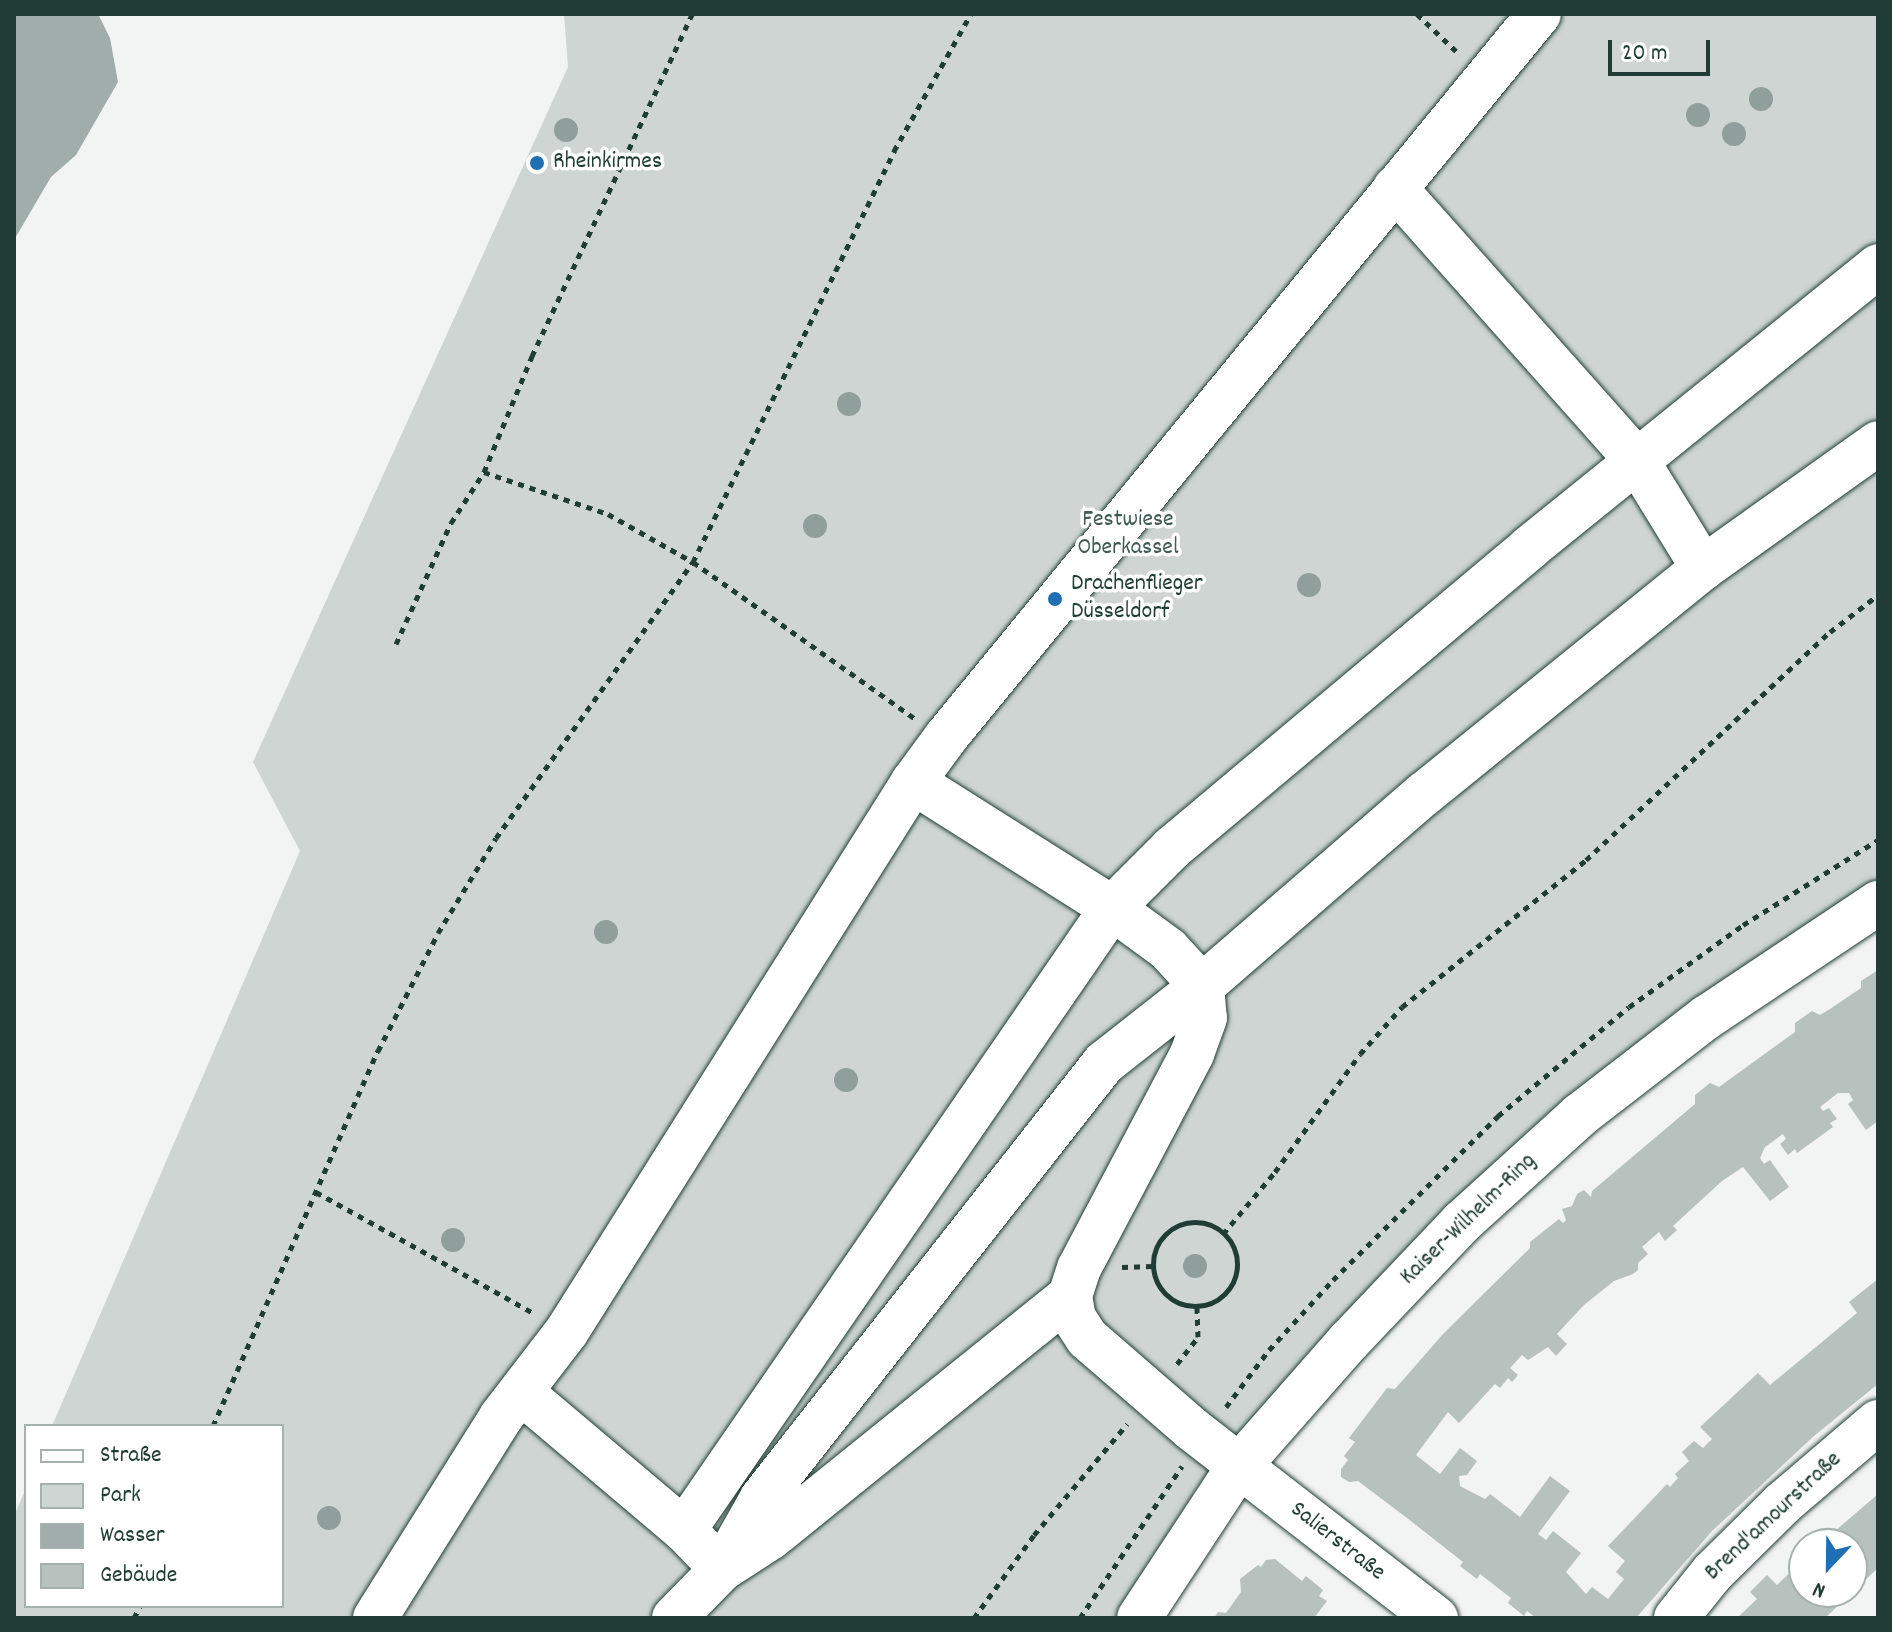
<!DOCTYPE html>
<html>
<head>
<meta charset="utf-8">
<style>
  body { margin:0 }
  #map { position:relative; width:1892px; height:1632px; overflow:hidden; background:#f2f3f3; font-family:Dekko,sans-serif }
  div>[style] { position:absolute }
  [style*='--x'] { left:calc(var(--x)*1px); top:calc(var(--y)*1px); width:calc(var(--w)*1px); rotate:calc(var(--a)*1deg) }
  .green>* { inset:0; background:#ced5d3 }
  .water>* { inset:0; background:#a1adaa }
  .building>* { inset:0; background:#b7c1bd }
  .path>* { height:5px; margin-top:-2.5px; transform-origin:0; background:repeating-linear-gradient(90deg,#1f3d34 0 6px,transparent 0 12px) }
  .path>.ring { margin:-2.5px; padding:0; box-sizing:content-box; background:none; border:5px solid #1f3d34; border-radius:50% }
  .roads { filter:drop-shadow(0 0 2px #1f3d34) drop-shadow(0 0 2px #1f3d34) }
  .minor>* { height:44px; margin:-22px; padding:0 22px; transform-origin:22px; border-radius:22px; background:#fff }
  .trees>* { width:24px; height:24px; margin:-12px; border-radius:50%; background:#919f9c }
  .dots>* { width:22px; height:22px; translate:-50% -50%; box-sizing:border-box; border:4px solid #fff; border-radius:50% }
  span { translate:-50% -50%; white-space:nowrap; text-align:center; line-height:1.15; -webkit-text-stroke:7px #fff; paint-order:stroke }
  .poi-label { font-size:24px; color:#1f3d34 }
  .left { translate:0 -50%; text-align:left }
  .park-label { font-size:24px; color:#425b54 }
  .street-label { font-size:24px; color:#1f3d34 }
  .frame { position:absolute; inset:0; border:16px solid #1f3d34; pointer-events:none }
  .legend { position:absolute; left:24px; top:1424px; width:260px; height:184px; box-sizing:border-box; background:#fff; border:2px solid #a5b1ae; margin:0; padding:10px 14px; list-style:none; font-size:24px; color:#1f3d34 }
  .legend li { display:flex; align-items:center; gap:16px; height:40px }
  .legend b { width:40px; border:2px solid #a5b1ae }
  .north { position:absolute; left:1788px; top:1528px; width:80px; height:80px; box-sizing:border-box; background:#fff; border:2px solid #a5b1ae; border-radius:50%; rotate:202deg; font-size:22px; font-weight:700; line-height:32px; text-align:center; color:#1f3d34 }
  .north::after { content:''; display:block; margin:auto; width:28px; height:36px; background:#1f6fb2; clip-path:polygon(50% 0,100% 100%,50% 72%,0 100%) }
  .scale { position:absolute; left:1608px; top:40px; width:102px; height:36px; box-sizing:border-box; border:4px solid #1f3d34; border-top:0; padding-left:10px; font-size:24px; line-height:28px; white-space:nowrap; color:#1f3d34; -webkit-text-stroke:6px #fff; paint-order:stroke }
</style>
</head>
<body>
<div id="map">
  <div class="green">
    <i style="clip-path:polygon(564px 14px,1878px 14px,1878px 885px,1461px 1221px,1137px 1618px,14px 1618px,14px 1516px,26px 1488px,26px 1606px,282px 1606px,282px 1426px,52px 1426px,300px 851px,253px 762px,568px 67px)"></i>
  </div>
  <div class="water">
    <i style="clip-path:polygon(14px 14px,98px 14px,110px 38px,118px 82px,76px 155px,51px 177px,14px 240px)"></i>
  </div>
  <div class="building">
    <i style="clip-path:polygon(1878px 970px,1878px 1121px,1866px 1130px,1848px 1104px,1853px 1100px,1849px 1093px,1838px 1093px,1820px 1107px,1823px 1111px,1829px 1108px,1837px 1119px,1830px 1123px,1833px 1127px,1797px 1153px,1795px 1149px,1788px 1155px,1780px 1144px,1786px 1139px,1783px 1134px,1765px 1147px,1760px 1158px,1764px 1164px,1770px 1160px,1789px 1187px,1770px 1201px,1743px 1167px,1722px 1181px,1673px 1226px,1677px 1230px,1665px 1241px,1659px 1232px,1642px 1247px,1648px 1254px,1638px 1263px,1638px 1270px,1633px 1274px,1614px 1281px,1584px 1305px,1557px 1334px,1567px 1344px,1556px 1356px,1548px 1347px,1528px 1360px,1522px 1355px,1510px 1368px,1518px 1375px,1512px 1382px,1508px 1378px,1500px 1388px,1495px 1384px,1459px 1423px,1448px 1412px,1416px 1455px,1440px 1474px,1460px 1448px,1477px 1461px,1467px 1475px,1459px 1476px,1460px 1486px,1485px 1499px,1490px 1494px,1520px 1517px,1550px 1476px,1570px 1491px,1538px 1534px,1546px 1540px,1553px 1531px,1581px 1553px,1566px 1572px,1586px 1594px,1592px 1587px,1608px 1599px,1624px 1579px,1616px 1572px,1625px 1561px,1608px 1546px,1667px 1484px,1670px 1487px,1678px 1478px,1675px 1474px,1689px 1461px,1682px 1452px,1694px 1441px,1703px 1448px,1712px 1439px,1700px 1427px,1758px 1373px,1770px 1385px,1857px 1313px,1849px 1302px,1878px 1279px,1878px 1384px,1814px 1436px,1712px 1531px,1636px 1618px,1536px 1618px,1527px 1611px,1524px 1616px,1508px 1603px,1511px 1598px,1480px 1574px,1477px 1579px,1460px 1566px,1463px 1562px,1407px 1518px,1358px 1481px,1349px 1482px,1341px 1477px,1341px 1469px,1348px 1460px,1344px 1456px,1355px 1442px,1349px 1438px,1387px 1388px,1395px 1389px,1443px 1334px,1530px 1248px,1530px 1242px,1559px 1219px,1563px 1223px,1566px 1220px,1562px 1209px,1572px 1206px,1577px 1194px,1584px 1190px,1591px 1197px,1592px 1191px,1695px 1104px,1695px 1095px,1710px 1083px,1719px 1087px,1795px 1032px,1795px 1023px,1812px 1011px,1820px 1015px,1830px 1009px,1861px 988px,1861px 981px)"></i>
    <i style="clip-path:polygon(1878px 1494px,1878px 1568px,1825px 1618px,1737px 1618px,1757px 1599px,1750px 1592px,1767px 1575px,1777px 1585px,1804px 1559px,1804px 1592px,1852px 1592px,1852px 1544px,1820px 1544px)"></i>
    <i style="clip-path:polygon(1275px 1559px,1302px 1581px,1306px 1576px,1323px 1590px,1319px 1596px,1327px 1601px,1314px 1618px,1214px 1618px,1218px 1612px,1226px 1613px,1241px 1592px,1240px 1579px,1258px 1565px,1261px 1567px,1266px 1560px)"></i>
  </div>
  <div class="path">
    <i style="--x:1417;--y:14;--w:55;--a:43.5"></i>
    <i style="--x:484;--y:472;--w:131;--a:18.7"></i>
    <i style="--x:608;--y:514;--w:98;--a:29.5"></i>
    <i style="--x:693;--y:562;--w:271;--a:35.2"></i>
    <i style="--x:396;--y:644;--w:133;--a:-65.6"></i>
    <i style="--x:451;--y:523;--w:61;--a:-57.1"></i>
    <i style="--x:484;--y:472;--w:126;--a:-67.5"></i>
    <i style="--x:532;--y:356;--w:378;--a:-64.9"></i>
    <i style="--x:316;--y:1192;--w:251;--a:29.1"></i>
    <i class="ring" style="left:1153px;top:1222px;width:79px;height:79px"></i>
    <i style="--x:1223;--y:1234;--w:81;--a:-50"></i>
    <i style="--x:1275;--y:1172;--w:145;--a:-54.2"></i>
    <i style="--x:1360;--y:1054;--w:63;--a:-48.2"></i>
    <i style="--x:1402;--y:1007;--w:236;--a:-38.6"></i>
    <i style="--x:1586;--y:860;--w:334;--a:-43.1"></i>
    <i style="--x:1830;--y:632;--w:61;--a:-37.6"></i>
    <i style="--x:1122;--y:1267;--w:31;--a:-2"></i>
    <i style="--x:1177;--y:1364;--w:34;--a:-52"></i>
    <i style="--x:1198;--y:1337;--w:31;--a:-92"></i>
    <i style="--x:1226;--y:1407;--w:71;--a:-53"></i>
    <i style="--x:1269;--y:1350;--w:95;--a:-47.6"></i>
    <i style="--x:1333;--y:1280;--w:233;--a:-44.8"></i>
    <i style="--x:1498;--y:1116;--w:170;--a:-39.8"></i>
    <i style="--x:1629;--y:1007;--w:140;--a:-35.7"></i>
    <i style="--x:1743;--y:925;--w:160;--a:-32.2"></i>
    <i style="--x:213;--y:1426;--w:410;--a:-66.3"></i>
    <i style="--x:378;--y:1051;--w:132;--a:-63"></i>
    <i style="--x:438;--y:933;--w:111;--a:-58.6"></i>
    <i style="--x:496;--y:838;--w:339;--a:-54.5"></i>
    <i style="--x:693;--y:562;--w:458;--a:-63.9"></i>
    <i style="--x:894;--y:151;--w:157;--a:-60.7"></i>
    <i style="--x:134;--y:1618;--w:13;--a:-63"></i>
    <i style="--x:974;--y:1618;--w:102;--a:-54.1"></i>
    <i style="--x:1034;--y:1535;--w:145;--a:-50"></i>
    <i style="--x:1080;--y:1618;--w:183;--a:-56.1"></i>
  </div>
  <div class="roads">
    <div class="minor">
      <i style="--x:1395;--y:188;--w:363;--a:48.4"></i>
      <i style="--x:1636;--y:459;--w:128;--a:58.4"></i>
      <i style="--x:913;--y:782;--w:236;--a:32.3"></i>
      <i style="--x:1112;--y:908;--w:69;--a:36.2"></i>
      <i style="--x:1168;--y:949;--w:50;--a:47.4"></i>
      <i style="--x:1202;--y:986;--w:32;--a:85"></i>
      <i style="--x:1205;--y:1018;--w:38;--a:110"></i>
      <i style="--x:1192;--y:1054;--w:242;--a:117.8"></i>
      <i style="--x:1079;--y:1268;--w:29;--a:108"></i>
      <i style="--x:1070;--y:1296;--w:22;--a:80"></i>
      <i style="--x:1074;--y:1318;--w:24;--a:57"></i>
      <i style="--x:1087;--y:1338;--w:139;--a:40.9"></i>
      <i style="--x:1192;--y:1429;--w:309;--a:37.8"></i>
      <i style="--x:522;--y:1393;--w:212;--a:40.2"></i>
      <i style="--x:684;--y:1530;--w:54;--a:45.7"></i>
      <i style="--x:722;--y:1569;--w:57;--a:-32.9"></i>
      <i style="--x:770;--y:1538;--w:385;--a:-38.9"></i>
      <i style="--x:684;--y:1530;--w:755;--a:-55.47"></i>
      <i style="--x:1112;--y:908;--w:85;--a:-45"></i>
      <i style="--x:1172;--y:848;--w:466;--a:-40"></i>
      <i style="--x:1529;--y:548;--w:449;--a:-38.9"></i>
      <i style="--x:375;--y:1618;--w:237;--a:-57.9"></i>
      <i style="--x:501;--y:1417;--w:108;--a:-52.5"></i>
      <i style="--x:567;--y:1331;--w:649;--a:-57.78"></i>
      <i style="--x:913;--y:782;--w:56;--a:-53.7"></i>
      <i style="--x:946;--y:737;--w:935;--a:-50.64"></i>
      <i style="--x:674;--y:1618;--w:69;--a:-45.6"></i>
      <i style="--x:722;--y:1569;--w:81;--a:-60.6"></i>
      <i style="--x:762;--y:1498;--w:553;--a:-51.83"></i>
      <i style="--x:1104;--y:1063;--w:125;--a:-38.2"></i>
      <i style="--x:1202;--y:986;--w:294;--a:-40.9"></i>
      <i style="--x:1424;--y:794;--w:359;--a:-39"></i>
      <i style="--x:1703;--y:568;--w:215;--a:-35.5"></i>
      <i style="--x:1139;--y:1618;--w:182;--a:-56.7"></i>
      <i style="--x:1239;--y:1466;--w:167;--a:-48.7"></i>
      <i style="--x:1349;--y:1341;--w:164;--a:-46.5"></i>
      <i style="--x:1462;--y:1222;--w:159;--a:-42.2"></i>
      <i style="--x:1580;--y:1115;--w:160;--a:-37.7"></i>
      <i style="--x:1707;--y:1017;--w:206;--a:-33.7"></i>
      <i style="--x:1676;--y:1618;--w:58;--a:-51.3"></i>
      <i style="--x:1712;--y:1573;--w:100;--a:-44.6"></i>
      <i style="--x:1783;--y:1503;--w:125;--a:-40.5"></i>
    </div>
  </div>
  <div class="trees">
    <i style="left:1761px;top:99px"></i>
    <i style="left:1698px;top:115px"></i>
    <i style="left:566px;top:130px"></i>
    <i style="left:1734px;top:134px"></i>
    <i style="left:849px;top:404px"></i>
    <i style="left:815px;top:526px"></i>
    <i style="left:1309px;top:585px"></i>
    <i style="left:606px;top:932px"></i>
    <i style="left:846px;top:1080px"></i>
    <i style="left:453px;top:1240px"></i>
    <i style="left:1195px;top:1266px"></i>
    <i style="left:329px;top:1518px"></i>
  </div>
  <div class="dots">
    <i style="left:537px;top:163px;background:#1f6fb2"></i>
    <i style="left:1055px;top:599px;background:#1f6fb2"></i>
  </div>
  <div class="poi-label">
    <span class="left" style="left:553px;top:163px">Rheinkirmes</span>
    <span class="left" style="left:1071px;top:599px">Drachenflieger<br>Düsseldorf</span>
  </div>
  <div class="park-label">
    <span style="left:1128px;top:535px">Festwiese<br>Oberkassel</span>
  </div>
  <div class="street-label">
    <span style="left:1469px;top:1220px;rotate:-44deg">Kaiser-Wilhelm-Ring</span>
    <span style="left:1774px;top:1517px;rotate:-43deg">Brend'amourstraße</span>
    <span style="left:1337px;top:1542px;rotate:38deg">Salierstraße</span>
  </div>
  <div class="frame"></div>
  <ul class="legend">
  <li><b style="height:10px;background:#fff"></b>Straße</li>
  <li><b style="height:22px;background:#ced5d3"></b>Park</li>
  <li><b style="height:22px;background:#a1adaa"></b>Wasser</li>
  <li><b style="height:22px;background:#b7c1bd"></b>Gebäude</li>
  </ul>
  <div class="north">N</div>
  <div class="scale">20 m</div>
</div>
</body>
</html>
